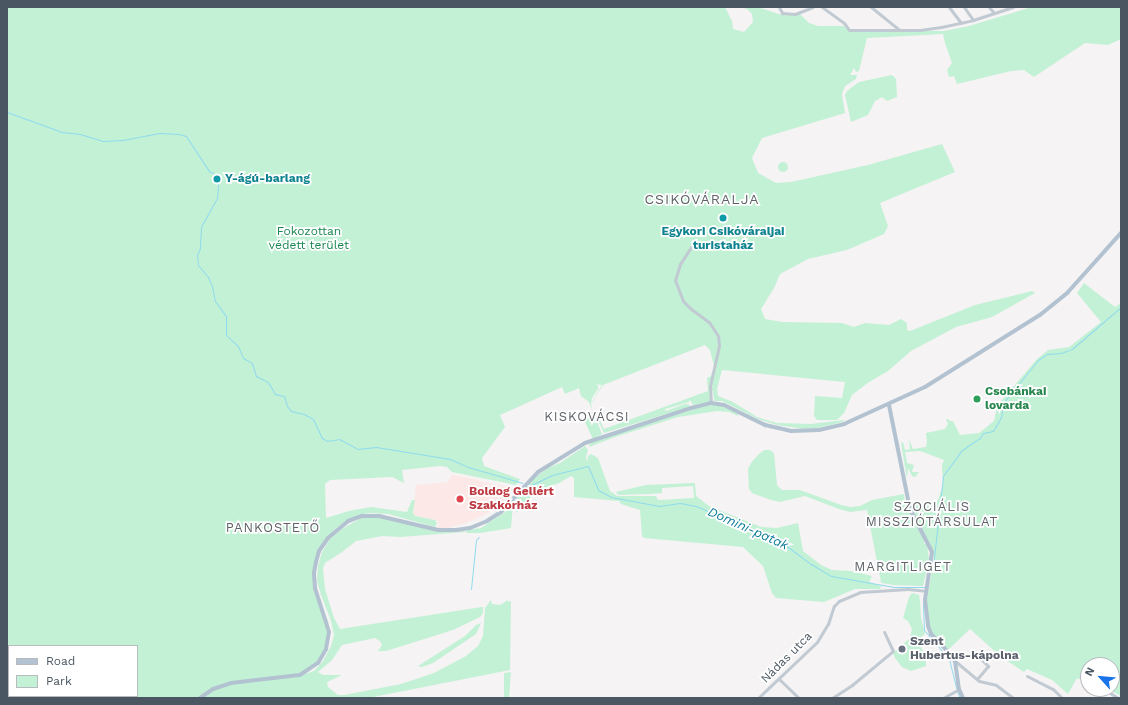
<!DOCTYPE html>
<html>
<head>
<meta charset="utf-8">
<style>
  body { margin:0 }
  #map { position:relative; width:1128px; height:705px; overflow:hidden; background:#f5f3f3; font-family:"Work Sans",sans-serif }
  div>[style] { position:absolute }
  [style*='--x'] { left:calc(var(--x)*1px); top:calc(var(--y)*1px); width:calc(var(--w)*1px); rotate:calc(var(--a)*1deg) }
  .medical>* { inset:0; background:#fce8e6 }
  .green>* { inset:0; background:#c3f1d5 }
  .round { border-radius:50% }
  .stream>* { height:1px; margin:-0.5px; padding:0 0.5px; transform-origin:0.5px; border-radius:0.5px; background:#90daee }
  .minor>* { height:3px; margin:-1.5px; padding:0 1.5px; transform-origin:1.5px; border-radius:1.5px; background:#c1cad2 }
  .major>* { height:4px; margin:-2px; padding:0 2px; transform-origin:2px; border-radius:2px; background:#b3c2d1 }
  .dots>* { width:11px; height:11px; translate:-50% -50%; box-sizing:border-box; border:2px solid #fff; border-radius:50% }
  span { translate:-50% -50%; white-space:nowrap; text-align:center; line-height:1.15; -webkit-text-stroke:3.5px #fff; paint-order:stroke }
  .culture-label { font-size:12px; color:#0d838f; font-weight:700 }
  .left { translate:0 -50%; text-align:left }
  .park-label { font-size:12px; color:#17864f }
  .leisure-label { font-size:12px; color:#27864d; font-weight:700 }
  .health-label { font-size:12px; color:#be3a42; font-weight:700 }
  .worship-label { font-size:12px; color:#5b616d; font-weight:700 }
  .street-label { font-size:12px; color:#4a5661 }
  .neighbourhood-label { font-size:13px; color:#5f6368; letter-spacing:1px }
  .water-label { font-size:13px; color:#0c7c9b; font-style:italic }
  .quarter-label { font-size:14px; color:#5f6368; letter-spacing:1px }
  .frame { position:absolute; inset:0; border:8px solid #4a5661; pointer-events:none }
  .legend { position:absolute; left:8px; top:645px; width:130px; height:52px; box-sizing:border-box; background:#fff; border:1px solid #b7bbc0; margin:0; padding:5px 7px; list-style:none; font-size:12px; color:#4a5661 }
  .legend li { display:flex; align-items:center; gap:8px; height:20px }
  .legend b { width:20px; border:1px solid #b7bbc0 }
  .north { position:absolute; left:1080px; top:657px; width:40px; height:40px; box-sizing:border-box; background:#fff; border:1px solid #b7bbc0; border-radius:50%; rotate:297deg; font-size:11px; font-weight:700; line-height:16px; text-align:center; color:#4a5661 }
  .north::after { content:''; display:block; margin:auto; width:14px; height:18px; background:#1a73e8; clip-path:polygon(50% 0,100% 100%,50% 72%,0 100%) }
</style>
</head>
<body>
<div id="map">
  <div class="medical">
    <i style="clip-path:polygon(452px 475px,479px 480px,479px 481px,512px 488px,509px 495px,495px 510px,466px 523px,448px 528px,439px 528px,438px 521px,413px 515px,416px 485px,448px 482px)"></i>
  </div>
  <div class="green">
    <i style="clip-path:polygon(evenodd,7px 7px,725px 7px,732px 21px,733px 29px,744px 32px,753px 22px,752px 14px,747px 9px,740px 7px,757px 7px,782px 15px,800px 14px,809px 23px,818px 26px,844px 26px,849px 30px,921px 31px,944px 31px,969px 26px,1032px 7px,1121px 7px,1121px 39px,1108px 45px,1085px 43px,1034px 77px,1024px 70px,1011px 71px,957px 84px,954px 76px,949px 77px,947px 70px,952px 63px,945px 43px,943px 34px,867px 38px,859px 71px,856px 72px,854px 68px,850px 75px,857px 75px,856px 79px,845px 86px,842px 94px,845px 113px,762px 138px,752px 158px,758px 173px,776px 183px,791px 182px,868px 165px,942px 144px,955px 172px,880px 203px,888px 226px,884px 234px,847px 250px,808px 259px,780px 274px,774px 288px,761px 309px,765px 319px,782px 322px,842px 323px,854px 327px,865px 323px,889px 325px,901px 319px,907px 323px,907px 330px,910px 331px,975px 305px,1032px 291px,1035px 293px,992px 317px,956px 327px,911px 351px,888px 371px,869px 382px,852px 395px,844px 413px,837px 420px,817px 420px,814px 416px,815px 396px,842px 398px,845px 382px,722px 370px,717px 389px,718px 396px,733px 402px,757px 417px,777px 423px,811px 424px,844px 420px,843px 422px,818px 428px,804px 429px,777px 425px,758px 419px,722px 401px,714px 401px,713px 391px,711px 390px,710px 401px,709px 402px,693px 405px,690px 400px,689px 402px,665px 409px,666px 411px,685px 404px,689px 404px,689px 407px,604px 433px,597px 418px,598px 416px,604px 429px,708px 391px,707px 378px,711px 376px,714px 366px,710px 350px,705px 345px,603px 385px,594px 399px,594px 403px,593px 400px,602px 385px,595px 384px,598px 385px,598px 389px,592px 398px,591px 404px,592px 410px,589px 402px,581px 396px,579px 388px,565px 394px,562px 387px,500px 415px,505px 427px,482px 458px,484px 466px,520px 479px,516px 485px,452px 472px,447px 467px,440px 466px,402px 470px,404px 483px,392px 477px,330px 480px,325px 484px,326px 518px,349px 511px,371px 507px,407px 512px,412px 500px,415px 500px,413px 513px,415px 516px,435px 520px,437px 523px,435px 527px,388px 514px,371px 513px,363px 514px,346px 521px,335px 529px,321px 548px,315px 573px,317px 592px,328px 621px,329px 629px,327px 646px,315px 664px,302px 672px,291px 675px,293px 678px,314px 671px,323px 661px,331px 646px,334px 635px,331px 621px,321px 595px,317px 581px,318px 566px,322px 552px,330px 539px,342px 529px,361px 518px,376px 516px,451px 532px,465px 531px,465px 532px,400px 537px,382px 536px,356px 541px,342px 552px,325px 563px,323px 568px,325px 589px,334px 618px,340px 629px,482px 607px,483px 607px,483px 613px,480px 617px,453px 630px,386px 651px,378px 651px,382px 645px,380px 641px,375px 638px,342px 645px,332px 660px,318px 672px,323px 675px,342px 675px,327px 682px,328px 687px,338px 695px,344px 695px,401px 684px,434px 673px,466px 656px,478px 646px,483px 636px,485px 608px,491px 600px,492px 604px,500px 605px,508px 600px,508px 602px,511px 601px,510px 670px,368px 698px,7px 698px,7px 7px,9px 646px,137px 646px,137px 696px,9px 696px,9px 646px)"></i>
    <i style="clip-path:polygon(892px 75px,896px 79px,897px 97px,887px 101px,882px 97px,875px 101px,868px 115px,851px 122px,845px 95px,847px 91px,859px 82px)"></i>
    <i class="round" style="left:778px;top:162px;width:10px;height:10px"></i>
    <i style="clip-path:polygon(1084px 283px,1115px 307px,1121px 303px,1121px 696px,1108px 689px,1112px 689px,1112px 665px,1088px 665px,1086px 682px,1077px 678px,1068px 694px,1052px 680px,1027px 669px,1024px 672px,1000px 656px,970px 629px,948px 650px,933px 634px,929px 628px,926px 605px,934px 558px,931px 547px,912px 508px,918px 504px,927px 506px,938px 500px,943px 485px,942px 465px,944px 460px,920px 451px,905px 452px,907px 463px,914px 465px,912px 472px,919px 472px,915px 477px,912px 476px,908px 468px,907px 479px,901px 443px,903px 442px,905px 450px,910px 449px,909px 439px,913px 449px,926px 447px,927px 443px,926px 433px,945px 429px,948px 424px,946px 419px,948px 419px,950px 421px,953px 421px,960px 435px,979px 433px,994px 421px,997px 406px,1037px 359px,1048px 350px,1069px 347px,1101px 322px,1077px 293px)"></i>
    <i style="clip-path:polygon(714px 405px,721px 406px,738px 413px,738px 416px,729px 412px,717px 411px,678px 417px,615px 437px,589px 447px,590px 442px,704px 406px)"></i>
    <i style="clip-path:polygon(593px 412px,602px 434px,593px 439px,585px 422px,586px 421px,584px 417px)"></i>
    <i style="clip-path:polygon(585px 446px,588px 450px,586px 457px,587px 462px,588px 456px,591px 454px,598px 458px,610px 491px,617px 496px,656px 496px,658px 500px,694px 498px,693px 486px,662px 488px,662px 493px,650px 494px,618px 495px,616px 492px,646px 485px,695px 483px,696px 496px,709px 506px,761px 527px,777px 528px,798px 523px,803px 551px,821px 565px,832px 570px,851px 571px,872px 576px,881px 582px,867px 510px,850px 512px,839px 509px,805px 496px,780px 502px,771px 500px,752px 493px,749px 489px,748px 469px,751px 463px,758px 455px,764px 450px,770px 450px,774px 453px,777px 485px,782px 490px,800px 490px,841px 505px,851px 507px,860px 506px,872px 500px,904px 494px,905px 504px,924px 540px,924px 544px,927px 544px,929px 560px,923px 586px,894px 585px,882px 583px,872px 576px,869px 582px,881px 586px,880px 589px,855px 589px,824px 602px,776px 598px,772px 593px,763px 566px,743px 547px,644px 538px,642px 536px,640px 510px,621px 504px,619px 501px,574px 497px,574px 478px,571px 476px,561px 482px,535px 493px,516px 513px,515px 501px,530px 481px,548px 468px,560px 463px)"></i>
    <i style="clip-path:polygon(513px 504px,511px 528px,480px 533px,466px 533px,467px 530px,481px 528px,505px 512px)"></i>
    <i style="clip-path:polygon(912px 593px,919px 595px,920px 602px,921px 618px,925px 634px,921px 637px,921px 648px,926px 655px,926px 666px,911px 671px,902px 667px,895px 658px,893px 653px,910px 638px,912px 629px,908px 621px,903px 618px,909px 597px)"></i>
    <i style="clip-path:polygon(481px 623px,476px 634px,433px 663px,422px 667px,418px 666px,465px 636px,476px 625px)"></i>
    <i style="clip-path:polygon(511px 672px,509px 698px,504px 698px,504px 673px)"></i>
  </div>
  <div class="stream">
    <i style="--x:7;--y:112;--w:59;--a:20"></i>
    <i style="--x:62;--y:132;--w:18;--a:6"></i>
    <i style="--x:80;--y:134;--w:24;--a:17"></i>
    <i style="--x:103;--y:141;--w:20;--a:-3"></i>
    <i style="--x:123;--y:140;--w:37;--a:-11"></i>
    <i style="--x:159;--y:133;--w:20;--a:3"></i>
    <i style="--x:179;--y:134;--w:7;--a:16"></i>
    <i style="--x:186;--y:136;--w:42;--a:56.7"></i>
    <i style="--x:209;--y:171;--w:4;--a:27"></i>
    <i style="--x:213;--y:173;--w:13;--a:67"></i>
    <i style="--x:218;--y:185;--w:13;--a:94"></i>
    <i style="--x:217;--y:198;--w:33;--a:119"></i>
    <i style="--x:201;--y:227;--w:21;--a:93"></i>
    <i style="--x:200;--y:248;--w:8;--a:113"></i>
    <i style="--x:197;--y:255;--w:10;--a:84"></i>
    <i style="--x:198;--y:265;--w:16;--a:50"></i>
    <i style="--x:208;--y:277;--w:10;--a:66"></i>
    <i style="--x:212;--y:286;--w:15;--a:79"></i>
    <i style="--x:215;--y:301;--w:19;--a:54"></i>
    <i style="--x:226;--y:316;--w:19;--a:90"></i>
    <i style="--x:226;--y:335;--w:16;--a:43"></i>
    <i style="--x:238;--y:346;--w:13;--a:67"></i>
    <i style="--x:243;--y:358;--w:10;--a:29"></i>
    <i style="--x:252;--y:363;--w:14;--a:73"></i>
    <i style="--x:256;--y:376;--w:13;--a:27"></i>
    <i style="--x:268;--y:382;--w:14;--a:60"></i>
    <i style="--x:275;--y:394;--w:9;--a:13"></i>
    <i style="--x:284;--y:396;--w:10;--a:73"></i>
    <i style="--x:287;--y:406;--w:6;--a:51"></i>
    <i style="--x:291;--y:411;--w:13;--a:13"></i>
    <i style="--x:304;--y:414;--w:10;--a:29"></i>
    <i style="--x:313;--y:419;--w:21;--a:65"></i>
    <i style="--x:322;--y:438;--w:6;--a:31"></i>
    <i style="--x:327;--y:441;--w:12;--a:-9"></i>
    <i style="--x:339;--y:439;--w:21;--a:28"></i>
    <i style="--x:358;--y:449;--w:18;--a:-6"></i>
    <i style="--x:376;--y:447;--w:75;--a:9.2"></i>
    <i style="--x:450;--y:459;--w:20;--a:24"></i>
    <i style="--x:468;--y:467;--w:57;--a:16.2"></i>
    <i style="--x:528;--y:485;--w:3;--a:0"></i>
    <i style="--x:531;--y:485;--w:23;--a:-25"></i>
    <i style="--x:552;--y:475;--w:37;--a:-14"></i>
    <i style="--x:588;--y:466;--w:26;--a:67"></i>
    <i style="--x:598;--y:490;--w:15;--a:28"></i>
    <i style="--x:611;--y:497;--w:49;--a:10.6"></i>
    <i style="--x:659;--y:506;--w:21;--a:-8"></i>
    <i style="--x:680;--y:503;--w:16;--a:11"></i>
    <i style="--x:696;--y:506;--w:96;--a:23.4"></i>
    <i style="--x:784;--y:544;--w:34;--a:37"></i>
    <i style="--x:811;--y:564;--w:23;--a:31"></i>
    <i style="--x:831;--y:576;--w:64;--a:9.9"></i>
    <i style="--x:894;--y:587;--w:31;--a:0"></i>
    <i style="--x:932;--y:563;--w:5;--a:-68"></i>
    <i style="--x:934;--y:558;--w:82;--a:-83.7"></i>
    <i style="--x:943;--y:476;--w:32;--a:-54"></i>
    <i style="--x:962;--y:450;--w:22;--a:-34"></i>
    <i style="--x:980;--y:438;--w:6;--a:-59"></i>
    <i style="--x:983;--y:433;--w:10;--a:-11"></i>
    <i style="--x:993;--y:431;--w:16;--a:-60"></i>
    <i style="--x:1001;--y:417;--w:15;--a:-79"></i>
    <i style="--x:1004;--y:402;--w:54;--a:-51"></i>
    <i style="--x:1038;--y:360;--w:11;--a:-34"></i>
    <i style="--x:1047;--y:354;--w:14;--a:-4"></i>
    <i style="--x:1061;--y:353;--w:12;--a:-20"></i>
    <i style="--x:1072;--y:349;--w:65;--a:-40.6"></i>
    <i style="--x:471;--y:589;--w:49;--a:-84.2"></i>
    <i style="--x:476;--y:540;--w:4;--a:-45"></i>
    <i style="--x:923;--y:602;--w:28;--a:88"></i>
    <i style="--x:924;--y:630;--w:38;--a:49"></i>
    <i style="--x:949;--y:659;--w:30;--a:76"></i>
    <i style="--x:957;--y:691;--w:8;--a:67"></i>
  </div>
  <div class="minor">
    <i style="--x:779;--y:7;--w:7;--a:63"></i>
    <i style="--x:782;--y:13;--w:13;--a:4"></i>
    <i style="--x:795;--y:14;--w:19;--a:-21"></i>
    <i style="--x:822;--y:7;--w:27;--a:36"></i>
    <i style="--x:844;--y:23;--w:9;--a:54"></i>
    <i style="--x:849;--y:30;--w:71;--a:0"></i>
    <i style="--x:920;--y:30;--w:21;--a:-8"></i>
    <i style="--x:941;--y:27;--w:33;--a:-12"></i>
    <i style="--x:973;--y:20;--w:42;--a:-18"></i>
    <i style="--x:871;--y:7;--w:36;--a:39"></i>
    <i style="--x:949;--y:7;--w:20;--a:53"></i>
    <i style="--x:964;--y:7;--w:16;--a:55"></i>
    <i style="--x:989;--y:7;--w:8;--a:50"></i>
    <i style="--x:693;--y:244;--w:24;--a:123"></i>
    <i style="--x:680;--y:264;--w:17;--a:107"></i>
    <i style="--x:675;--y:280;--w:22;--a:69"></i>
    <i style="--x:683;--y:301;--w:11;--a:45"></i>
    <i style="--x:691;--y:309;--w:22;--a:36"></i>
    <i style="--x:709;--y:322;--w:17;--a:57"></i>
    <i style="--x:718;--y:336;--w:10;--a:84"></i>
    <i style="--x:719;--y:346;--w:41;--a:102.7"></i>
    <i style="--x:710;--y:386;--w:17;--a:87"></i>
    <i style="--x:977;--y:655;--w:16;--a:45"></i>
    <i style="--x:988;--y:666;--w:17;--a:130"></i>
    <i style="--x:955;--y:661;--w:31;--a:40"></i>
    <i style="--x:979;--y:681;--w:17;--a:13"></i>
    <i style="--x:996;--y:685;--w:21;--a:37"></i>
    <i style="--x:1027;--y:676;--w:29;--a:27"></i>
    <i style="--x:1053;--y:689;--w:13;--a:45"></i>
    <i style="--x:779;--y:679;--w:28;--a:44"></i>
    <i style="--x:1104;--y:689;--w:17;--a:33"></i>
    <i style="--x:758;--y:698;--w:81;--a:-43.5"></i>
    <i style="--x:817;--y:642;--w:21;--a:-59"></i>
    <i style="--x:828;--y:624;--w:19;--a:-72"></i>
    <i style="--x:834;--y:606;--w:7;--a:-45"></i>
    <i style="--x:839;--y:601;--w:23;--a:-23"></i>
    <i style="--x:860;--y:592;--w:48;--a:-3.6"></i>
    <i style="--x:908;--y:589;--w:18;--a:6"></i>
    <i style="--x:832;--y:698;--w:24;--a:-33"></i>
    <i style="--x:852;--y:685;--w:53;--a:-39.7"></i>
    <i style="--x:893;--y:651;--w:21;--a:-115"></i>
    <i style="--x:943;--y:698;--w:18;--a:-29"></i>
  </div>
  <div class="major">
    <i style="--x:889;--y:405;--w:106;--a:78.6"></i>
    <i style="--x:910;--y:509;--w:48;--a:62.9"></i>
    <i style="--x:932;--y:552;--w:49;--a:98.3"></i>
    <i style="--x:925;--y:600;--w:26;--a:83"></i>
    <i style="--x:928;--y:626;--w:9;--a:69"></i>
    <i style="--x:931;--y:634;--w:16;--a:45"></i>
    <i style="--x:942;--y:645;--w:21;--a:51"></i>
    <i style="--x:955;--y:661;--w:28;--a:82"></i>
    <i style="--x:959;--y:689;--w:10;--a:66"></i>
    <i style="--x:200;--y:698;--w:16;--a:-35"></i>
    <i style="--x:213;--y:689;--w:19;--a:-18"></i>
    <i style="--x:231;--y:683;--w:69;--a:-6.6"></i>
    <i style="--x:300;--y:675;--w:22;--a:-34"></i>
    <i style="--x:318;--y:663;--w:16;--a:-60"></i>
    <i style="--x:326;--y:649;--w:17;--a:-80"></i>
    <i style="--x:329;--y:632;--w:46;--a:-107.7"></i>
    <i style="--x:315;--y:588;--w:15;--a:-94"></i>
    <i style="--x:314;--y:573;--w:11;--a:-80"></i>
    <i style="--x:316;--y:562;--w:11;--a:-75"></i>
    <i style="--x:319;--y:551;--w:16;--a:-55"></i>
    <i style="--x:328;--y:538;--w:26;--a:-40"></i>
    <i style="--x:348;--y:521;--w:15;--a:-20"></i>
    <i style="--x:362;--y:516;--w:17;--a:0"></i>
    <i style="--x:379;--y:516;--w:61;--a:13.3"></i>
    <i style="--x:438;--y:530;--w:18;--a:0"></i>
    <i style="--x:456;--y:530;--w:14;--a:-8"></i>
    <i style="--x:470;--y:528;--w:18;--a:-22"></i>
    <i style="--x:487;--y:521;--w:17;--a:-33"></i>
    <i style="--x:501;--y:512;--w:54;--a:-47.2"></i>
    <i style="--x:538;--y:472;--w:55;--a:-31.7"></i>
    <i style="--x:585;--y:443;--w:112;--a:-18.3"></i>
    <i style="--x:691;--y:408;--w:21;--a:-14"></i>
    <i style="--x:711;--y:403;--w:13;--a:9"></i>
    <i style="--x:724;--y:405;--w:46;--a:26"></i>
    <i style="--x:765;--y:425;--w:27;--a:13"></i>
    <i style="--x:791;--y:431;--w:28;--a:-2"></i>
    <i style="--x:819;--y:430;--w:26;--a:-13"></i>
    <i style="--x:844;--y:424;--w:89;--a:-24.6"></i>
    <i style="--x:925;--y:387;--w:136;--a:-32.1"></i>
    <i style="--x:1040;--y:315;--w:36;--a:-39"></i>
    <i style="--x:1068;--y:292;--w:79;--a:-48.1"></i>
  </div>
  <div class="dots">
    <i style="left:217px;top:179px;background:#0f9aa8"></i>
    <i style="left:723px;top:218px;background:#0f9aa8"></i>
    <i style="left:977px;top:399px;background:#2e9e5b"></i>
    <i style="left:460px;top:499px;background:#e0444e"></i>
    <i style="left:902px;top:649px;background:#6b7280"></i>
  </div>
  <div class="culture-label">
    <span class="left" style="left:225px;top:179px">Y-ágú-barlang</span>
    <span style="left:723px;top:239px">Egykori Csikóváraljai<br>turistaház</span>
  </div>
  <div class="park-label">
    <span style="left:309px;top:239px">Fokozottan<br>védett terület</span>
  </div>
  <div class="leisure-label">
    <span class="left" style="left:985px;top:399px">Csobánkai<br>lovarda</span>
  </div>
  <div class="health-label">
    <span class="left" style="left:469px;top:499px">Boldog Gellért<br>Szakkórház</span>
  </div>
  <div class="worship-label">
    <span class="left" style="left:910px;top:649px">Szent<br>Hubertus-kápolna</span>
  </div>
  <div class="street-label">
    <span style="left:787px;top:658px;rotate:-45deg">Nádas utca</span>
  </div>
  <div class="neighbourhood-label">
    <span style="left:587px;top:417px">KISKOVÁCSI</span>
    <span style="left:932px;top:515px">SZOCIÁLIS<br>MISSZIÓTÁRSULAT</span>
    <span style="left:273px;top:528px">PANKOSTETŐ</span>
    <span style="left:903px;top:567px">MARGITLIGET</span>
  </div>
  <div class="water-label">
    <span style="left:748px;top:529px;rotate:24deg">Domini-patak</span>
  </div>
  <div class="quarter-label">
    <span style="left:702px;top:199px">CSIKÓVÁRALJA</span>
  </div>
  <div class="frame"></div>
  <ul class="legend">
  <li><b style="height:5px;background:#b3c2d1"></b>Road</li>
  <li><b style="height:11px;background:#c3f1d5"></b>Park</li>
  </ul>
  <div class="north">N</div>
</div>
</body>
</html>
